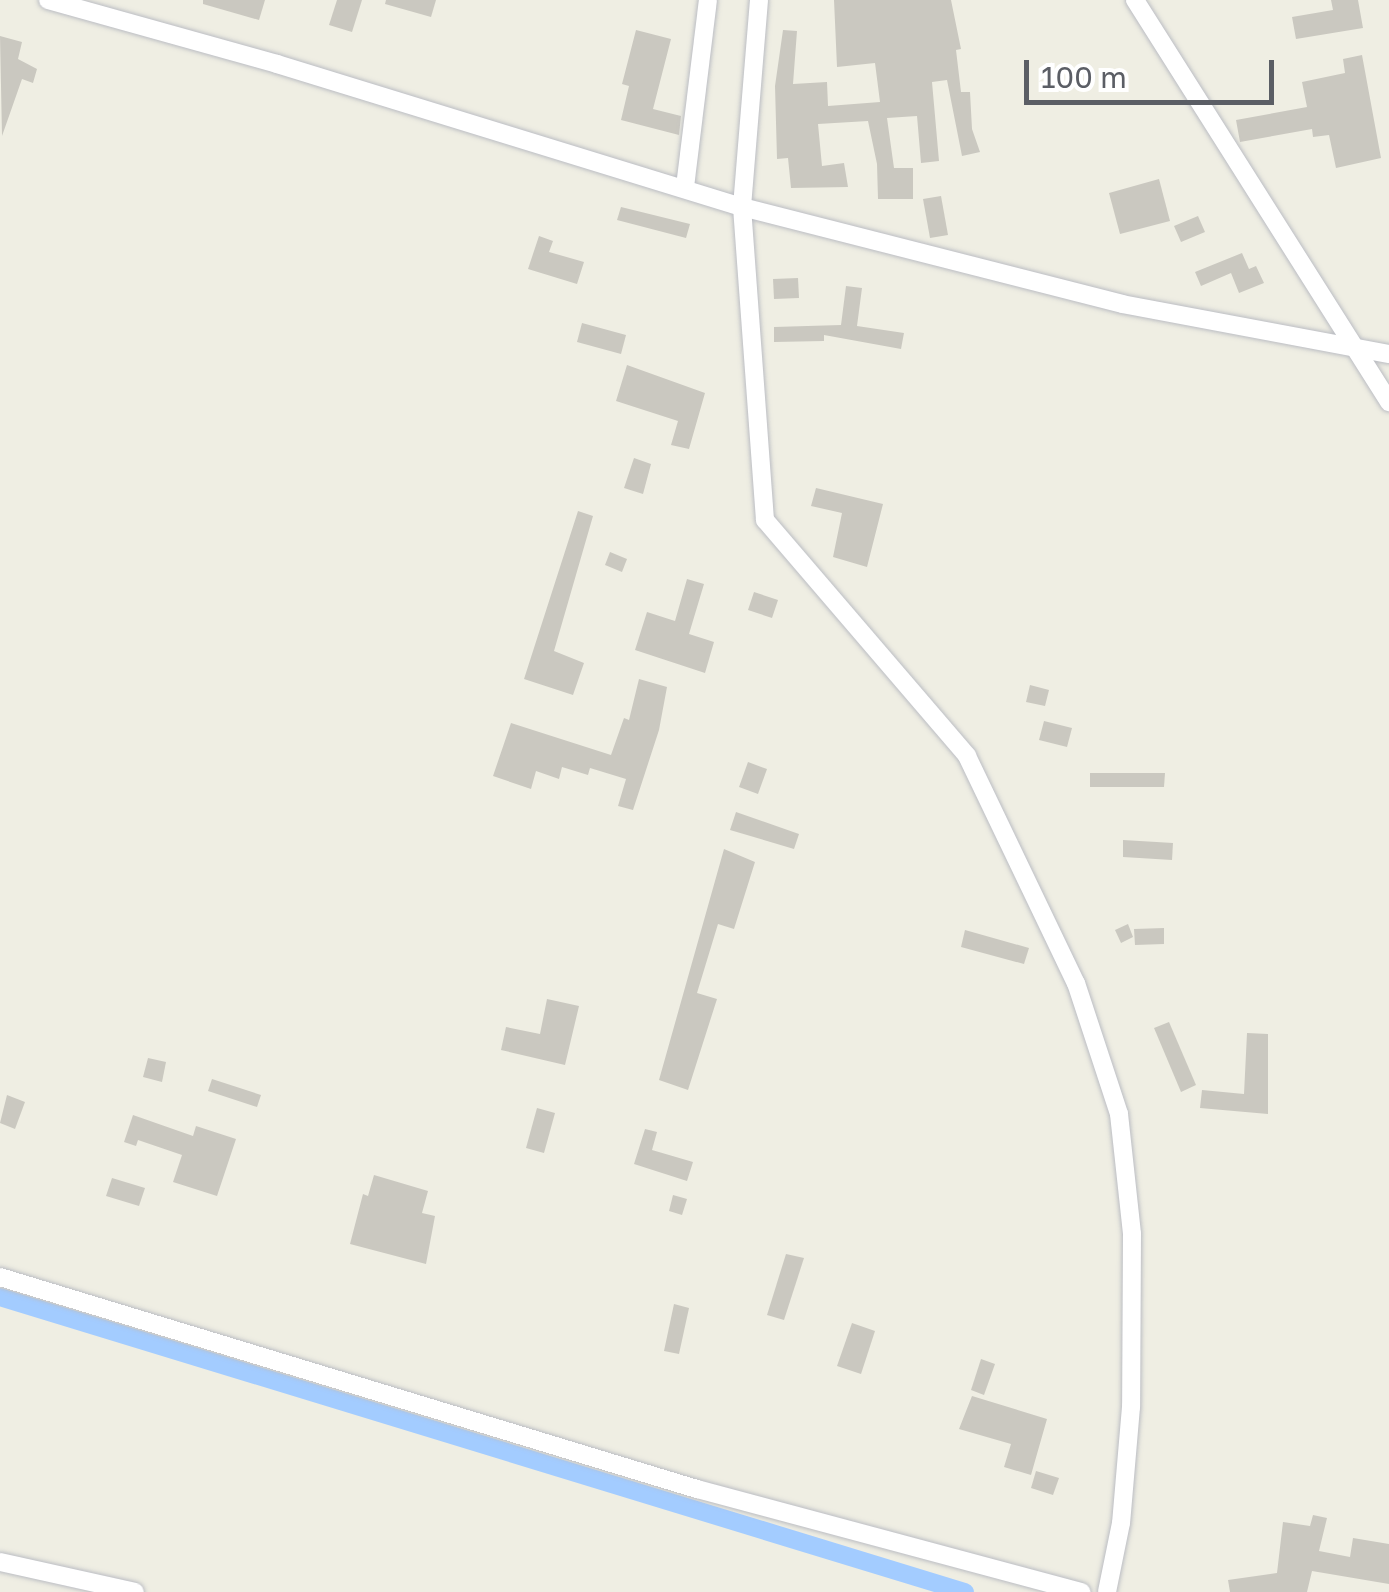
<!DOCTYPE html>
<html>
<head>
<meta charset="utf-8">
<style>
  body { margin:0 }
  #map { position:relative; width:1389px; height:1592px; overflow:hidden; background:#efeee3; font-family:"Golos Text",sans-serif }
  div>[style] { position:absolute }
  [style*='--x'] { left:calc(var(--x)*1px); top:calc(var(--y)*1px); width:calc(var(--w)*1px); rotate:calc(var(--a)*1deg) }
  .canal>* { height:18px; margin:-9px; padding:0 9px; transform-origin:9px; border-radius:9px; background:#a3ccff }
  .building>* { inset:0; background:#cac8c0 }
  .roads { filter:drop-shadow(0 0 2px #bbbdc3) drop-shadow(0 0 2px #bbbdc3) }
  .street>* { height:18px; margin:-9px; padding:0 9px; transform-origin:9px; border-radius:9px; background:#fff }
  span { translate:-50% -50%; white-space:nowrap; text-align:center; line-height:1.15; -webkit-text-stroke:8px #fff; paint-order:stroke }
  .scale { position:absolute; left:1024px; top:60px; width:250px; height:45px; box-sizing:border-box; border:5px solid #5b5e65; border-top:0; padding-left:12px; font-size:30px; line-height:35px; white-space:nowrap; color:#5b5e65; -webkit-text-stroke:8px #fff; paint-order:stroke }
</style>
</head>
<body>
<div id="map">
  <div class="canal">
    <i style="--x:0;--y:1297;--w:1009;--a:17"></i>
  </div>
  <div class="building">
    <i style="clip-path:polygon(203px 0,265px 0,259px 20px,203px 4px)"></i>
    <i style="clip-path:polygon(337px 0,362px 0,352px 32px,329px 25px)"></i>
    <i style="clip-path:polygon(386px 0,436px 0,431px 17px,385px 4px)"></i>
    <i style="clip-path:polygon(834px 0,951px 0,961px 49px,956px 50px,961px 92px,970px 92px,972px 129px,980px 152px,962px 156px,947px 80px,932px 82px,939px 161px,921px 163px,917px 116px,887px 118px,894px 168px,913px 168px,913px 199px,878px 199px,877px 164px,868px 121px,818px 124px,822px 166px,844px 163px,848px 187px,791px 188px,788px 158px,777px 159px,775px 86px,783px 30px,797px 31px,793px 84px,827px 82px,828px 106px,880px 102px,875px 63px,837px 67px)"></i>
    <i style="clip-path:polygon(1331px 0,1358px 0,1363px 28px,1296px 39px,1292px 17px,1333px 10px)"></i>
    <i style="clip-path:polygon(636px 30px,671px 39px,653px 109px,681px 116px,679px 135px,621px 120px,629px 86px,622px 84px)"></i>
    <i style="clip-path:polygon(0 36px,22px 42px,18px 59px,37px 69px,33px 83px,22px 79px,2px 136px)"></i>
    <i style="clip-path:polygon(1362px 55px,1381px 158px,1336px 168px,1329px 135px,1313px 137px,1312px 129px,1240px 142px,1236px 120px,1307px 107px,1302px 82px,1345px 73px,1343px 59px)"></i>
    <i style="clip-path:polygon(1159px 179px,1170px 221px,1120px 234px,1109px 193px)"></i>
    <i style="clip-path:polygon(941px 196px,948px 235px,930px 238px,923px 199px)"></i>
    <i style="clip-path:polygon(621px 207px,690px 224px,686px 238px,617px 220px)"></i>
    <i style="clip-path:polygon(1198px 216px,1205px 232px,1181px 242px,1174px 226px)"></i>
    <i style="clip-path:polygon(539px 236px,553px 241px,549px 252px,584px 262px,577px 284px,528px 269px)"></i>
    <i style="clip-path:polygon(1242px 253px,1249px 269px,1256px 266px,1264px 283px,1239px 293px,1231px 273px,1201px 286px,1195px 272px)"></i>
    <i style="clip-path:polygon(798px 278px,799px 298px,774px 299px,773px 279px)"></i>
    <i style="clip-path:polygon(846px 286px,862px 288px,857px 326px,904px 333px,901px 349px,824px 335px,824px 341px,774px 342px,774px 327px,841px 325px)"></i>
    <i style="clip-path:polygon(582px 323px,626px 335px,621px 354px,577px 342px)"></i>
    <i style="clip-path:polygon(627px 365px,705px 393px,689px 449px,671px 445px,678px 421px,616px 401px)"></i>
    <i style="clip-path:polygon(634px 458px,651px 464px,643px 494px,624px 488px)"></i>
    <i style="clip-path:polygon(816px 488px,883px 504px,867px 567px,833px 557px,842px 513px,811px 506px)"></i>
    <i style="clip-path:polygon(578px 511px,593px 516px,554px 651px,584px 663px,573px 695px,524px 679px)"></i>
    <i style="clip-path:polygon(610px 552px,627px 559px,622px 572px,605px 565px)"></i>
    <i style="clip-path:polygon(687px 579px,704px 584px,689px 634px,714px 642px,705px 673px,635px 650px,647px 612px,675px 621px)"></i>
    <i style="clip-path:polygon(754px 592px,778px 600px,772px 618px,748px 610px)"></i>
    <i style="clip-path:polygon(639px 679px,667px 687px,659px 730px,633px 810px,618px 806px,626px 779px,590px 768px,588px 775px,562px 767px,559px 779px,536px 771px,531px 789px,493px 776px,511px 723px,611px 755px,624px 718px,629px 720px)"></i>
    <i style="clip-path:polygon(1030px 685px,1049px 690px,1045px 706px,1026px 702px)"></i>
    <i style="clip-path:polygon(1044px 721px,1072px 728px,1067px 747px,1039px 740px)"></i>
    <i style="clip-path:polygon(748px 762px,767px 769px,758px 794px,739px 787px)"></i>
    <i style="clip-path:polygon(1090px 773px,1165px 773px,1164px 787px,1090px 787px)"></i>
    <i style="clip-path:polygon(736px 812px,799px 834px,794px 849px,730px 830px)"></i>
    <i style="clip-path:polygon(1123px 840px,1173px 843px,1172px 860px,1123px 857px)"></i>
    <i style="clip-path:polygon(724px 849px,755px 862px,734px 929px,718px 924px,697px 993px,717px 999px,688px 1090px,659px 1080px)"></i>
    <i style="clip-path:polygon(1128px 924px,1133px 937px,1121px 943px,1115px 930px)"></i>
    <i style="clip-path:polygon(1164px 928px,1164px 944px,1135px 945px,1134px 929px)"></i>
    <i style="clip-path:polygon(965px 930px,1029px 948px,1024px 964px,961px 947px)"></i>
    <i style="clip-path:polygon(547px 999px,579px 1006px,565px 1065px,501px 1050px,506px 1027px,540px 1034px)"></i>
    <i style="clip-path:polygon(1169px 1022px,1196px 1085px,1181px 1092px,1154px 1028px)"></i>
    <i style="clip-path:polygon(1247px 1033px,1268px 1034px,1268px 1114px,1200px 1108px,1202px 1090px,1244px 1094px)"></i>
    <i style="clip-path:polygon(148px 1058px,166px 1062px,162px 1082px,143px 1077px)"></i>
    <i style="clip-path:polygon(212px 1079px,261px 1095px,257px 1107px,208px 1091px)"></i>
    <i style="clip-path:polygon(7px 1095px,25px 1102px,15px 1129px,0 1123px)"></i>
    <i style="clip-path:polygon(537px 1108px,555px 1113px,544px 1153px,526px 1148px)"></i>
    <i style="clip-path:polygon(133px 1115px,193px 1136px,196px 1126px,236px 1139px,217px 1196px,173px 1182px,182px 1155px,138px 1140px,136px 1146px,124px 1142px)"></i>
    <i style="clip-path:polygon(645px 1129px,657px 1132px,652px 1150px,693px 1162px,687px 1181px,634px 1164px)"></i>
    <i style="clip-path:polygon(374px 1175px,428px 1191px,422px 1213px,435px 1216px,426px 1264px,350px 1244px,363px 1194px,368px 1196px)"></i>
    <i style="clip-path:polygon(112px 1178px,145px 1188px,139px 1206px,106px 1196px)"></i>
    <i style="clip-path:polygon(673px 1195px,687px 1199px,682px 1215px,669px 1211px)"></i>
    <i style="clip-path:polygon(786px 1254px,804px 1258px,784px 1320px,767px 1315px)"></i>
    <i style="clip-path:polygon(674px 1304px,689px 1308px,679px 1354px,664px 1351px)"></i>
    <i style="clip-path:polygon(852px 1323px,875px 1331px,861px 1374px,837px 1366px)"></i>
    <i style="clip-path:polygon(981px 1359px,995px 1364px,984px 1395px,971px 1390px)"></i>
    <i style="clip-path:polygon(972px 1396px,1047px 1419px,1031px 1475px,1004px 1467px,1011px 1444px,959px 1429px)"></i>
    <i style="clip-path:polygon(1036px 1471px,1059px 1478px,1053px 1495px,1031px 1488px)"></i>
    <i style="clip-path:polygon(1313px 1515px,1327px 1518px,1319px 1551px,1350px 1557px,1353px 1538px,1389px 1544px,1389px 1584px,1312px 1571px,1307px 1592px,1230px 1592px,1228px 1580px,1277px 1573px,1283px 1522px,1310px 1526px)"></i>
  </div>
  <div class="roads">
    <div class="street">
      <i style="--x:48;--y:0;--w:238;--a:15.6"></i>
      <i style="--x:277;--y:64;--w:486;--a:17.1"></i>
      <i style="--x:742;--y:207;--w:392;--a:14.3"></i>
      <i style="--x:1122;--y:304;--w:272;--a:10.6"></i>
      <i style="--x:759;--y:0;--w:208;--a:94.7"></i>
      <i style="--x:742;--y:207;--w:314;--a:85.8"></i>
      <i style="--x:765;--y:520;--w:311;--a:49.4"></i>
      <i style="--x:967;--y:756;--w:252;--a:64.4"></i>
      <i style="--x:1076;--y:983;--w:138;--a:71.8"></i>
      <i style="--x:1119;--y:1114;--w:121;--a:83.8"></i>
      <i style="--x:1132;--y:1234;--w:173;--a:90.3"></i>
      <i style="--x:1131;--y:1407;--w:116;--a:94.9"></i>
      <i style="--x:1121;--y:1523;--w:70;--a:101.5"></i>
      <i style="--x:1135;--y:0;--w:476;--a:57.7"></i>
      <i style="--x:685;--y:187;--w:188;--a:-83"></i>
      <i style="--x:0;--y:1277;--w:729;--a:16.92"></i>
      <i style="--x:697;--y:1489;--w:398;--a:15"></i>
      <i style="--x:0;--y:1562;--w:138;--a:12.5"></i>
    </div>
  </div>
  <div class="scale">100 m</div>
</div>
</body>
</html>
